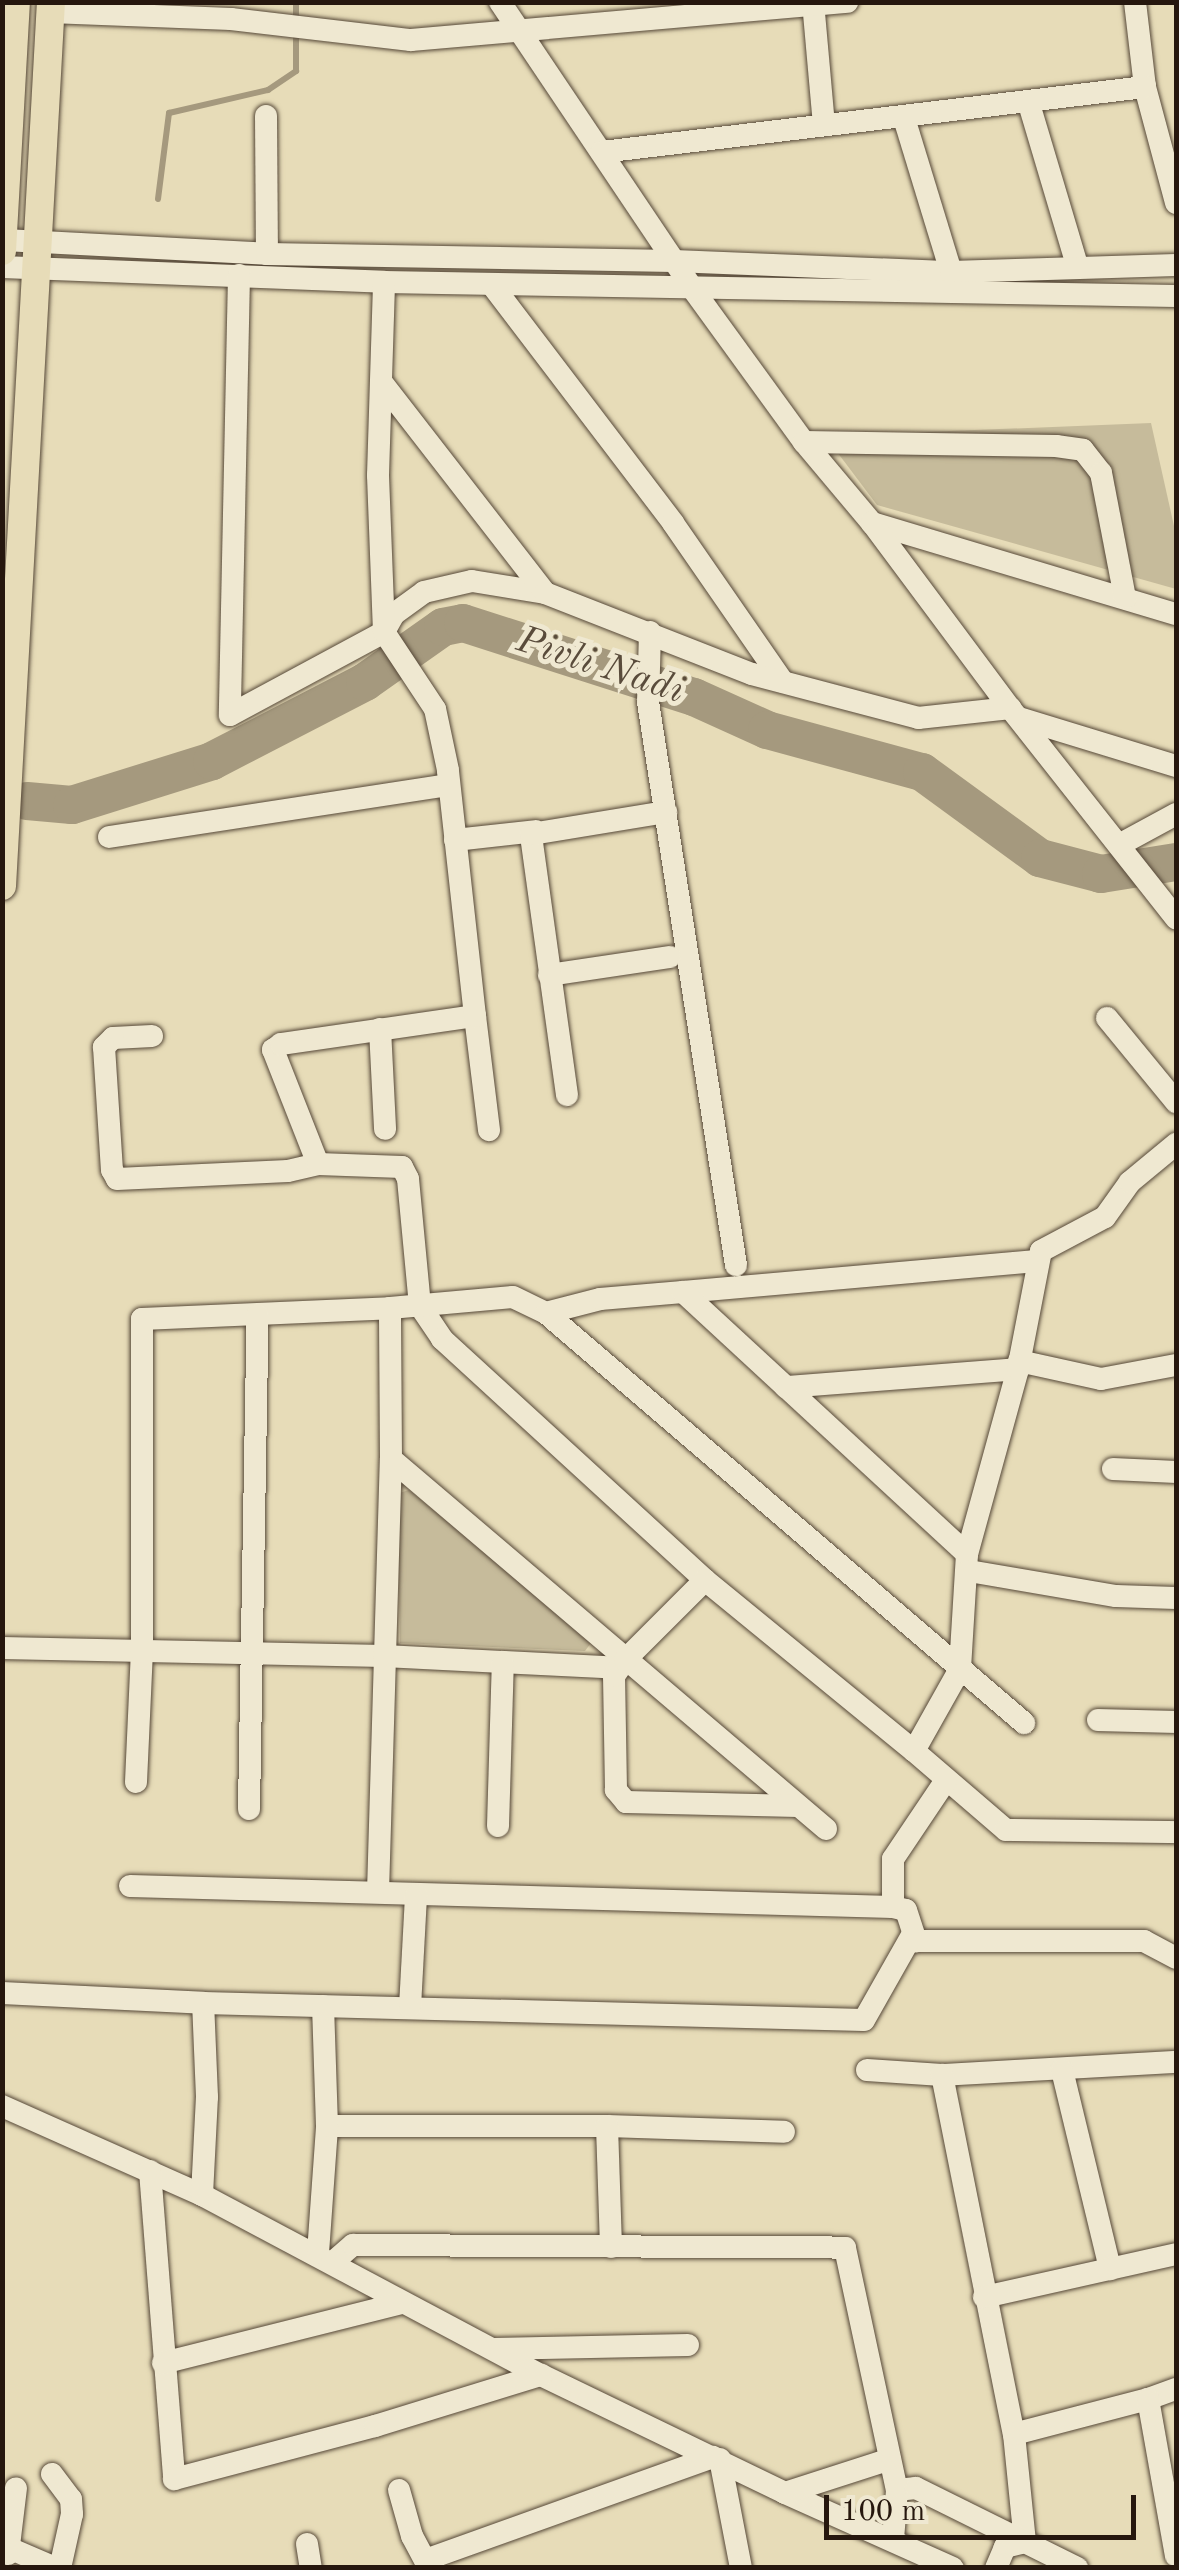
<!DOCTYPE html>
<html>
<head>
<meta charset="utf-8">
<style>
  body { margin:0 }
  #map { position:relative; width:1179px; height:2570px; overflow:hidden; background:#e7dcb8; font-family:"Old Standard TT",serif }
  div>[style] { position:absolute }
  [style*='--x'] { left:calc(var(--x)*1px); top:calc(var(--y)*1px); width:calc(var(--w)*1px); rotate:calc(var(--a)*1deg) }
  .green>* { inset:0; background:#c6bb9b }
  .stream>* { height:6px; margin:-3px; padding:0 3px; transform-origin:3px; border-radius:3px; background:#a5997e }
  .river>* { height:38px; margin:-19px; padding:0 19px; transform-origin:19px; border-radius:19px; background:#a5997e }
  .roads { filter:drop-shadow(0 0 2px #564838) drop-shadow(0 0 2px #564838) }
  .minor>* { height:22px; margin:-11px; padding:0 11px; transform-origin:11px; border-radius:11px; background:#efe8d1 }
  .major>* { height:28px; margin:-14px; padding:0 14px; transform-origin:14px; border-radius:14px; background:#e7dcb8 }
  span { translate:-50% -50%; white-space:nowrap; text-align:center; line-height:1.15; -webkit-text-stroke:10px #efe8d1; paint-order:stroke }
  .water-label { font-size:38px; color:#594b3b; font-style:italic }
  .frame { position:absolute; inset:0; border:5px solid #26170e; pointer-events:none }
  .scale { position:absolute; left:824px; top:2495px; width:312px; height:45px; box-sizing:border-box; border:5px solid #26170e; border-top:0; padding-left:12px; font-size:30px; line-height:35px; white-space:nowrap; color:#26170e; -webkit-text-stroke:8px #efe8d1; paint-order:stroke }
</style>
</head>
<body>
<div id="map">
  <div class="green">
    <i style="clip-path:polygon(1151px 423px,1176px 535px,1176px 589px,877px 505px,825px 436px)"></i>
    <i style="clip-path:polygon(409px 1490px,583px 1633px,591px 1643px,585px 1651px,400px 1643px,398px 1514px,399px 1493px)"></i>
  </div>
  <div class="stream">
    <i style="--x:296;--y:2;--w:19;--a:90"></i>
    <i style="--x:158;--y:199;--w:87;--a:-82.7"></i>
    <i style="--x:169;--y:113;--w:102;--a:-13.1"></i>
    <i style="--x:268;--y:90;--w:34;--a:-34"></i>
    <i style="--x:296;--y:71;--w:37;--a:-90"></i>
  </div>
  <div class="river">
    <i style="--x:27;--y:801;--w:45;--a:5.1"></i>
    <i style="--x:72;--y:805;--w:147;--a:-17.4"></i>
    <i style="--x:212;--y:761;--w:172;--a:-27.3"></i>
    <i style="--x:365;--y:682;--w:95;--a:-35.2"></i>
    <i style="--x:443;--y:627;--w:20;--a:-11"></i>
    <i style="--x:463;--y:623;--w:243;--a:17.8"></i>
    <i style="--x:694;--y:697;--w:80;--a:24.3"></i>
    <i style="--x:767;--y:730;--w:161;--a:15.2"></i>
    <i style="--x:922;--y:772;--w:146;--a:36.1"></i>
    <i style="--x:1040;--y:858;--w:63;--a:14.7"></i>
    <i style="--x:1101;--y:874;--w:76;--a:-9.1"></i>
  </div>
  <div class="roads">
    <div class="minor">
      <i style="--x:500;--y:2;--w:344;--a:56.1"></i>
      <i style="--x:692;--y:288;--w:190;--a:54"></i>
      <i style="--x:804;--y:442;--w:106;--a:50"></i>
      <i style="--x:872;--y:523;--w:317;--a:16.7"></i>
      <i style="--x:813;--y:2;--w:123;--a:84.9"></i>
      <i style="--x:1135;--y:2;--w:86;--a:83.3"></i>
      <i style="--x:1145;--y:87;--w:120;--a:75"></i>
      <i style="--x:50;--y:12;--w:181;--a:2.2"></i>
      <i style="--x:231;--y:19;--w:181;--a:6.7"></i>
      <i style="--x:411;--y:40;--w:438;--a:-5"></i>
      <i style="--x:1029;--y:104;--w:168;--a:73.4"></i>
      <i style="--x:266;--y:116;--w:138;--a:89.6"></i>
      <i style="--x:904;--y:118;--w:161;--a:73"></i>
      <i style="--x:602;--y:152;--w:547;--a:-6.83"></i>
      <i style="--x:4;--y:240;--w:263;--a:3"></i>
      <i style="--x:267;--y:254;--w:407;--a:1"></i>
      <i style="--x:674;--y:261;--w:277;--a:2.3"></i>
      <i style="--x:951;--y:272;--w:225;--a:-1.8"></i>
      <i style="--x:2;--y:267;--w:382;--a:2.2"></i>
      <i style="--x:384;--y:282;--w:792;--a:1.01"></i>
      <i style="--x:239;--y:275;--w:440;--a:91.2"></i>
      <i style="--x:230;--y:715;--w:175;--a:-28.3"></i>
      <i style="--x:384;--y:632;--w:21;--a:-61"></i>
      <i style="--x:394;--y:614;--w:37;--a:-36"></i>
      <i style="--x:424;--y:592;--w:49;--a:-12.9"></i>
      <i style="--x:472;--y:581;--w:74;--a:9.3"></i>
      <i style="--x:492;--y:285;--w:299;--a:52.7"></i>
      <i style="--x:673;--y:523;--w:193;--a:55.3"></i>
      <i style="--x:383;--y:384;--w:264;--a:52.2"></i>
      <i style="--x:545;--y:593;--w:222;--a:21.4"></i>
      <i style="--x:752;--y:674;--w:172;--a:14.8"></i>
      <i style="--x:918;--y:718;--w:93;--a:-6.2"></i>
      <i style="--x:804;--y:442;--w:252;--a:0.9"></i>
      <i style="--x:1056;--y:446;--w:27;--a:8"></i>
      <i style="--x:1083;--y:450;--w:29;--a:52"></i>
      <i style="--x:1101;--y:473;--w:127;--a:79.1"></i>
      <i style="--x:872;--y:523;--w:231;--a:53.3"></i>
      <i style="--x:1010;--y:708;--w:268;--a:51.7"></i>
      <i style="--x:650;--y:632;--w:70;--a:91.6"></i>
      <i style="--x:648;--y:702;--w:570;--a:81.12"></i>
      <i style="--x:1019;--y:718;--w:164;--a:17"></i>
      <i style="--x:109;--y:837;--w:344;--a:-8.7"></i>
      <i style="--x:455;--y:840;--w:81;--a:-6.3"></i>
      <i style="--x:1119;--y:845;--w:65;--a:-28.5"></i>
      <i style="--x:549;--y:975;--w:122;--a:-8.5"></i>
      <i style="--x:475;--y:1016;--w:115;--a:83"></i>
      <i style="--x:1107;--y:1018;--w:109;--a:50.6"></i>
      <i style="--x:380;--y:1029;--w:100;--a:87.1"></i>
      <i style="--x:152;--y:1036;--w:39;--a:177"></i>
      <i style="--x:113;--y:1038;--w:13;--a:135"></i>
      <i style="--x:104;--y:1047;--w:123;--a:86.3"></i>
      <i style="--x:112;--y:1170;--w:10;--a:61"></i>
      <i style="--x:117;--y:1179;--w:171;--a:-2.7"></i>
      <i style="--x:288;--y:1171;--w:31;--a:-13"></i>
      <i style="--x:318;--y:1164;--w:123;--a:-111.5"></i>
      <i style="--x:273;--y:1050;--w:10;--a:-37"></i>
      <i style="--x:281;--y:1044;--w:196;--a:-8.2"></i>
      <i style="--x:475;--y:1016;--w:247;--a:-96.3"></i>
      <i style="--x:448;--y:770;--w:62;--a:-102"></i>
      <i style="--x:435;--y:709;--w:92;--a:-123.5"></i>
      <i style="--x:384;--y:632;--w:157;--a:-92.2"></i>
      <i style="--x:378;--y:475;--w:193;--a:-88.2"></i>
      <i style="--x:567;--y:1095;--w:263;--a:-97.9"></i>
      <i style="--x:531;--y:834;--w:137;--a:-9.3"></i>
      <i style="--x:318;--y:1164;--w:84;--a:2"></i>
      <i style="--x:402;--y:1167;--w:13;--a:63"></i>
      <i style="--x:408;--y:1179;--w:128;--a:84.6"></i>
      <i style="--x:420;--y:1306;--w:40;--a:56"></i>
      <i style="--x:442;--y:1339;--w:357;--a:42.5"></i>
      <i style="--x:683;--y:1292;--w:355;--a:-5"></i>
      <i style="--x:546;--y:1313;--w:56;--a:-14.5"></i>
      <i style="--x:600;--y:1299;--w:83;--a:-4.8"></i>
      <i style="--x:683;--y:1292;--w:140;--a:42.7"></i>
      <i style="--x:786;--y:1387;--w:233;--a:-4.4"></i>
      <i style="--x:1018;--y:1369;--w:192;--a:105.4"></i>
      <i style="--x:967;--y:1554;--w:115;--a:93.5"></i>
      <i style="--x:960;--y:1669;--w:94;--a:119.3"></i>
      <i style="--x:914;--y:1751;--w:121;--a:40.7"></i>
      <i style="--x:1006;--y:1830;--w:170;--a:0.7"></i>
      <i style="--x:1019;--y:1361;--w:84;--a:12.4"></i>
      <i style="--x:1101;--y:1379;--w:76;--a:-10.6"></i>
      <i style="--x:1018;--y:1369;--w:120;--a:-79"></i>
      <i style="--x:1041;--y:1251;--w:72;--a:-28"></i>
      <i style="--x:1105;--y:1217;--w:43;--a:-54.5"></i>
      <i style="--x:1130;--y:1182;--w:60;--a:-39.6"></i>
      <i style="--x:786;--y:1387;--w:246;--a:42.7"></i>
      <i style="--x:391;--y:1459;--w:571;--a:40.38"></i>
      <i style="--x:1113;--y:1469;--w:63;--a:2.7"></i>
      <i style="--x:969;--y:1571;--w:149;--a:9.7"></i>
      <i style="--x:1116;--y:1596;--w:60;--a:1.9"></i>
      <i style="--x:2;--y:1648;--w:382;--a:1.2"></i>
      <i style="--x:384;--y:1656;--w:234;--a:2.9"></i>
      <i style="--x:1098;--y:1720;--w:78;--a:1.5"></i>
      <i style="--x:136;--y:1782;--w:130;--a:-87.4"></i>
      <i style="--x:142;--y:1652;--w:333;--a:-90"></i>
      <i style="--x:142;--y:1319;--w:248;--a:-2.5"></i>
      <i style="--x:390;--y:1308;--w:123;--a:-5.1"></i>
      <i style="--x:513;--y:1297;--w:37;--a:26"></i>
      <i style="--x:546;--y:1313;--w:630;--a:40.62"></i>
      <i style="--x:798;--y:1806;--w:172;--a:-178.7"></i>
      <i style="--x:626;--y:1802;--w:16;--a:-130"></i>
      <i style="--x:616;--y:1790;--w:114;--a:-91"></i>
      <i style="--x:614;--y:1676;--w:19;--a:-55"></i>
      <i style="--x:625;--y:1660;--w:113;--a:-45"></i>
      <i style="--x:705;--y:1580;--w:270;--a:39.3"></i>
      <i style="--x:249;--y:1809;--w:494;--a:-89"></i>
      <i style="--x:498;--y:1826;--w:164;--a:-88.3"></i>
      <i style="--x:130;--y:1886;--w:763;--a:1.58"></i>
      <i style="--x:893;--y:1907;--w:13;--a:13"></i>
      <i style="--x:906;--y:1910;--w:33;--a:72"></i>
      <i style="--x:916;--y:1941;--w:228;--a:0"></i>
      <i style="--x:1144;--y:1941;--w:36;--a:28"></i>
      <i style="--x:378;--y:1892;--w:433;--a:-88.3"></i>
      <i style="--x:391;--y:1459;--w:151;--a:-90.4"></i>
      <i style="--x:893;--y:1907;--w:48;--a:-90"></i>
      <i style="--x:893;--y:1859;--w:95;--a:-56.1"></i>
      <i style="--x:2;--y:1993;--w:201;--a:2.8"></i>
      <i style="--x:203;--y:2003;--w:661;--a:1.47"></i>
      <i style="--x:864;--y:2020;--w:95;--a:-60.5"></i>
      <i style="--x:410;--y:2007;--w:112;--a:-86.9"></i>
      <i style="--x:867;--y:2070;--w:75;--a:3.8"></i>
      <i style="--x:942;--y:2075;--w:234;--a:-3.2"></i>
      <i style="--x:1062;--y:2070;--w:205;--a:76.4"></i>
      <i style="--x:942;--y:2075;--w:366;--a:78.7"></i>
      <i style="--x:1014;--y:2434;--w:109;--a:84.2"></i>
      <i style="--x:1025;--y:2542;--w:21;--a:166"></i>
      <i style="--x:1005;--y:2547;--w:23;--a:113"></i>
      <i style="--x:2;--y:2106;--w:219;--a:24"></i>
      <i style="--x:202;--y:2195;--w:384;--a:28"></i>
      <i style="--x:541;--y:2375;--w:271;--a:25.8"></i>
      <i style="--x:785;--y:2493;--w:184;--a:24.1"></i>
      <i style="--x:327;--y:2126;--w:280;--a:0"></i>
      <i style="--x:607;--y:2126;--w:177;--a:1.9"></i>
      <i style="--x:607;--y:2126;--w:121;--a:88.1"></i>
      <i style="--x:150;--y:2171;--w:309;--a:85.5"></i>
      <i style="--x:174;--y:2479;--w:208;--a:-14.8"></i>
      <i style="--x:375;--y:2426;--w:174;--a:-17.1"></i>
      <i style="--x:202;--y:2195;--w:98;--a:-87.1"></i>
      <i style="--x:207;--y:2097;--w:94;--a:-92.4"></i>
      <i style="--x:318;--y:2253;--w:127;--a:-85.9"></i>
      <i style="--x:327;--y:2126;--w:120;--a:-91.9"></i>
      <i style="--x:332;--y:2263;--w:28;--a:-41"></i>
      <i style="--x:353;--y:2245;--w:492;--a:0.3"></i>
      <i style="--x:845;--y:2248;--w:248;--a:77.9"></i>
      <i style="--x:984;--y:2297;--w:197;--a:-12.6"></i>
      <i style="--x:494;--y:2349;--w:194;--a:-1.2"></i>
      <i style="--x:163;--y:2363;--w:245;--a:-14.1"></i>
      <i style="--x:1148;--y:2399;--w:30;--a:-20"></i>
      <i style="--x:1014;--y:2434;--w:138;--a:-14.6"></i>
      <i style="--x:1148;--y:2399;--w:159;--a:79.9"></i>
      <i style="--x:720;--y:2459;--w:111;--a:79.1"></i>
      <i style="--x:52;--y:2474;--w:31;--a:53"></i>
      <i style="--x:71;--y:2499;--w:15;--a:86"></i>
      <i style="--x:72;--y:2514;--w:55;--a:102.5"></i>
      <i style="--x:399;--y:2490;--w:48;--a:74.2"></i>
      <i style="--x:412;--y:2536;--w:36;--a:62"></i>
      <i style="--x:785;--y:2493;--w:110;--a:-17.9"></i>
      <i style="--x:893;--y:2539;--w:49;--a:-85.3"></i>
      <i style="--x:897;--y:2490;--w:19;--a:-6"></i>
      <i style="--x:916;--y:2488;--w:180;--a:26.4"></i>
      <i style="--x:307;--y:2544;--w:24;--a:81"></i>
      <i style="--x:9;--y:2548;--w:50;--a:23.5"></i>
      <i style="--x:8;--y:2554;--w:66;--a:-83.1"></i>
      <i style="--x:428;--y:2559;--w:303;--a:-19.7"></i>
    </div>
    <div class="major">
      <i style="--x:2;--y:251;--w:249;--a:-86.8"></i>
      <i style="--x:2;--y:886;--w:885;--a:-86.83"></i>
    </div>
  </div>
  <div class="water-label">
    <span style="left:600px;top:667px;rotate:18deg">Pivli Nadi</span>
  </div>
  <div class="frame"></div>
  <div class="scale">100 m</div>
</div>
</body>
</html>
